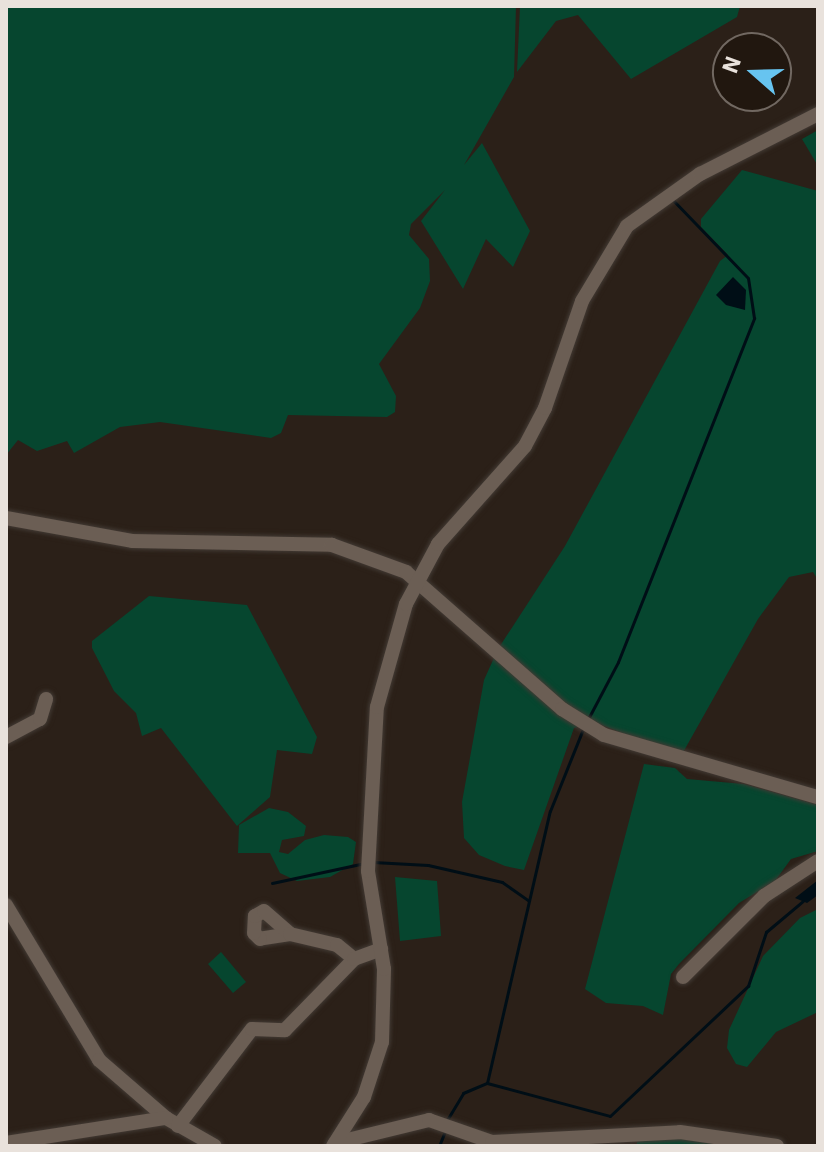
<!DOCTYPE html>
<html>
<head>
<meta charset="utf-8">
<style>
  body { margin:0 }
  #map { position:relative; width:824px; height:1152px; overflow:hidden; background:#2b2018; font-family:"IBM Plex Sans",sans-serif }
  div>[style] { position:absolute }
  [style*='--x'] { left:calc(var(--x)*1px); top:calc(var(--y)*1px); width:calc(var(--w)*1px); rotate:calc(var(--a)*1deg) }
  .green>* { inset:0; background:#06462f }
  .water>* { inset:0; background:#000e16 }
  .stream>* { height:3px; margin:-1.5px; padding:0 1.5px; transform-origin:1.5px; border-radius:1.5px; background:#000e16 }
  .roads { filter:drop-shadow(0 0 2px #423a34) drop-shadow(0 0 2px #423a34) }
  .minor>* { height:14px; margin:-7px; padding:0 7px; transform-origin:7px; border-radius:7px; background:#6b5e54 }
  span { translate:-50% -50%; white-space:nowrap; text-align:center; line-height:1.15; -webkit-text-stroke:6px #21170f; paint-order:stroke }
  .frame { position:absolute; inset:0; border:8px solid #e9e2dc; pointer-events:none }
  .north { position:absolute; left:712px; top:32px; width:80px; height:80px; box-sizing:border-box; background:#21170f; border:2px solid #716861; border-radius:50%; rotate:290deg; font-size:22px; font-weight:700; line-height:32px; text-align:center; color:#e9e2dc }
  .north::after { content:''; display:block; margin:auto; width:28px; height:36px; background:#67c4f0; clip-path:polygon(50% 0,100% 100%,50% 72%,0 100%) }
</style>
</head>
<body>
<div id="map">
  <div class="green">
    <i style="clip-path:polygon(6px 6px,516px 6px,514px 77px,464px 165px,482px 143px,530px 231px,513px 267px,486px 239px,463px 289px,421px 221px,445px 190px,411px 224px,409px 235px,429px 259px,430px 281px,420px 308px,379px 364px,396px 396px,395px 412px,387px 417px,288px 415px,281px 433px,271px 438px,160px 422px,120px 427px,74px 453px,67px 441px,37px 451px,18px 440px,6px 455px)"></i>
    <i style="clip-path:polygon(520px 6px,740px 6px,737px 17px,631px 79px,578px 15px,556px 21px,517px 72px)"></i>
    <i style="clip-path:polygon(818px 130px,818px 166px,802px 139px)"></i>
    <i style="clip-path:polygon(742px 170px,818px 191px,818px 580px,813px 572px,789px 577px,758px 619px,681px 756px,594px 722px,574px 728px,524px 870px,505px 866px,479px 855px,464px 838px,462px 802px,484px 680px,498px 649px,565px 546px,720px 261px,728px 255px,701px 227px,701px 219px)"></i>
    <i style="clip-path:polygon(149px 596px,247px 605px,317px 737px,312px 754px,277px 750px,270px 797px,237px 826px,161px 728px,142px 736px,136px 713px,114px 691px,92px 648px,92px 641px)"></i>
    <i style="clip-path:polygon(644px 764px,675px 768px,687px 779px,744px 784px,818px 805px,818px 851px,791px 859px,775px 881px,739px 903px,679px 964px,671px 974px,663px 1015px,643px 1006px,606px 1003px,585px 989px)"></i>
    <i style="clip-path:polygon(269px 808px,288px 812px,306px 826px,304px 836px,282px 840px,279px 852px,288px 854px,305px 840px,324px 835px,348px 837px,356px 842px,353px 864px,330px 877px,297px 881px,280px 873px,270px 853px,238px 853px,239px 825px)"></i>
    <i style="clip-path:polygon(395px 877px,437px 881px,441px 936px,400px 941px)"></i>
    <i style="clip-path:polygon(818px 909px,818px 1012px,776px 1032px,747px 1067px,736px 1064px,727px 1048px,729px 1030px,763px 956px,800px 918px)"></i>
    <i style="clip-path:polygon(221px 952px,246px 982px,233px 993px,208px 964px)"></i>
    <i style="clip-path:polygon(656px 1135px,752px 1146px,636px 1146px,638px 1139px)"></i>
  </div>
  <div class="water">
    <i style="clip-path:polygon(733px 277px,746px 290px,745px 310px,726px 305px,716px 295px)"></i>
    <i style="clip-path:polygon(818px 880px,818px 895px,807px 903px,795px 898px)"></i>
  </div>
  <div class="stream">
    <i style="--x:588;--y:719;--w:64;--a:-62.2"></i>
    <i style="--x:618;--y:662;--w:370;--a:-68.4"></i>
    <i style="--x:754;--y:318;--w:40;--a:-98.5"></i>
    <i style="--x:748;--y:278;--w:108;--a:-133.9"></i>
    <i style="--x:373;--y:862;--w:55;--a:3.1"></i>
    <i style="--x:428;--y:865;--w:76;--a:12.9"></i>
    <i style="--x:502;--y:882;--w:32;--a:35"></i>
    <i style="--x:272;--y:883;--w:95;--a:-12.1"></i>
    <i style="--x:487;--y:1083;--w:279;--a:-77"></i>
    <i style="--x:550;--y:811;--w:88;--a:-68.1"></i>
    <i style="--x:447;--y:1120;--w:31;--a:-59"></i>
    <i style="--x:463;--y:1093;--w:26;--a:-23"></i>
    <i style="--x:487;--y:1083;--w:127;--a:15"></i>
    <i style="--x:610;--y:1116;--w:190;--a:-43.3"></i>
    <i style="--x:748;--y:986;--w:57;--a:-71.6"></i>
    <i style="--x:766;--y:932;--w:48;--a:-40"></i>
    <i style="--x:439;--y:1146;--w:16;--a:-68"></i>
  </div>
  <div class="roads">
    <div class="minor">
      <i style="--x:6;--y:518;--w:128;--a:10.3"></i>
      <i style="--x:132;--y:541;--w:200;--a:1.1"></i>
      <i style="--x:332;--y:545;--w:79;--a:20"></i>
      <i style="--x:406;--y:572;--w:208;--a:41.3"></i>
      <i style="--x:562;--y:709;--w:49;--a:31.8"></i>
      <i style="--x:604;--y:735;--w:223;--a:16.2"></i>
      <i style="--x:6;--y:737;--w:38;--a:-28"></i>
      <i style="--x:40;--y:719;--w:21;--a:-73"></i>
      <i style="--x:6;--y:905;--w:181;--a:59"></i>
      <i style="--x:99;--y:1060;--w:89;--a:40.9"></i>
      <i style="--x:166;--y:1118;--w:56;--a:29.7"></i>
      <i style="--x:290;--y:934;--w:30;--a:171"></i>
      <i style="--x:260;--y:939;--w:8;--a:-135"></i>
      <i style="--x:254;--y:933;--w:17;--a:-87"></i>
      <i style="--x:255;--y:916;--w:10;--a:-29"></i>
      <i style="--x:264;--y:911;--w:35;--a:41"></i>
      <i style="--x:290;--y:934;--w:48;--a:13.2"></i>
      <i style="--x:337;--y:945;--w:22;--a:39"></i>
      <i style="--x:683;--y:977;--w:115;--a:-45"></i>
      <i style="--x:764;--y:896;--w:64;--a:-32.9"></i>
      <i style="--x:178;--y:1126;--w:122;--a:-52.7"></i>
      <i style="--x:252;--y:1029;--w:33;--a:2"></i>
      <i style="--x:285;--y:1030;--w:99;--a:-45.8"></i>
      <i style="--x:354;--y:959;--w:29;--a:-20"></i>
      <i style="--x:6;--y:1143;--w:162;--a:-8.9"></i>
      <i style="--x:335;--y:1143;--w:97;--a:-13.7"></i>
      <i style="--x:429;--y:1120;--w:67;--a:19.2"></i>
      <i style="--x:492;--y:1142;--w:188;--a:-3"></i>
      <i style="--x:680;--y:1132;--w:98;--a:8.2"></i>
      <i style="--x:333;--y:1146;--w:58;--a:-57.7"></i>
      <i style="--x:364;--y:1097;--w:58;--a:-71.9"></i>
      <i style="--x:382;--y:1042;--w:73;--a:-88.4"></i>
      <i style="--x:384;--y:969;--w:99;--a:-99.3"></i>
      <i style="--x:368;--y:871;--w:164;--a:-86.9"></i>
      <i style="--x:377;--y:707;--w:107;--a:-74.3"></i>
      <i style="--x:406;--y:604;--w:68;--a:-61.9"></i>
      <i style="--x:438;--y:544;--w:131;--a:-48.4"></i>
      <i style="--x:525;--y:446;--w:43;--a:-62.2"></i>
      <i style="--x:545;--y:408;--w:113;--a:-70.9"></i>
      <i style="--x:582;--y:301;--w:87;--a:-59"></i>
      <i style="--x:627;--y:226;--w:90;--a:-35.5"></i>
      <i style="--x:700;--y:174;--w:132;--a:-27"></i>
    </div>
  </div>
  <div class="frame"></div>
  <div class="north">N</div>
</div>
</body>
</html>
